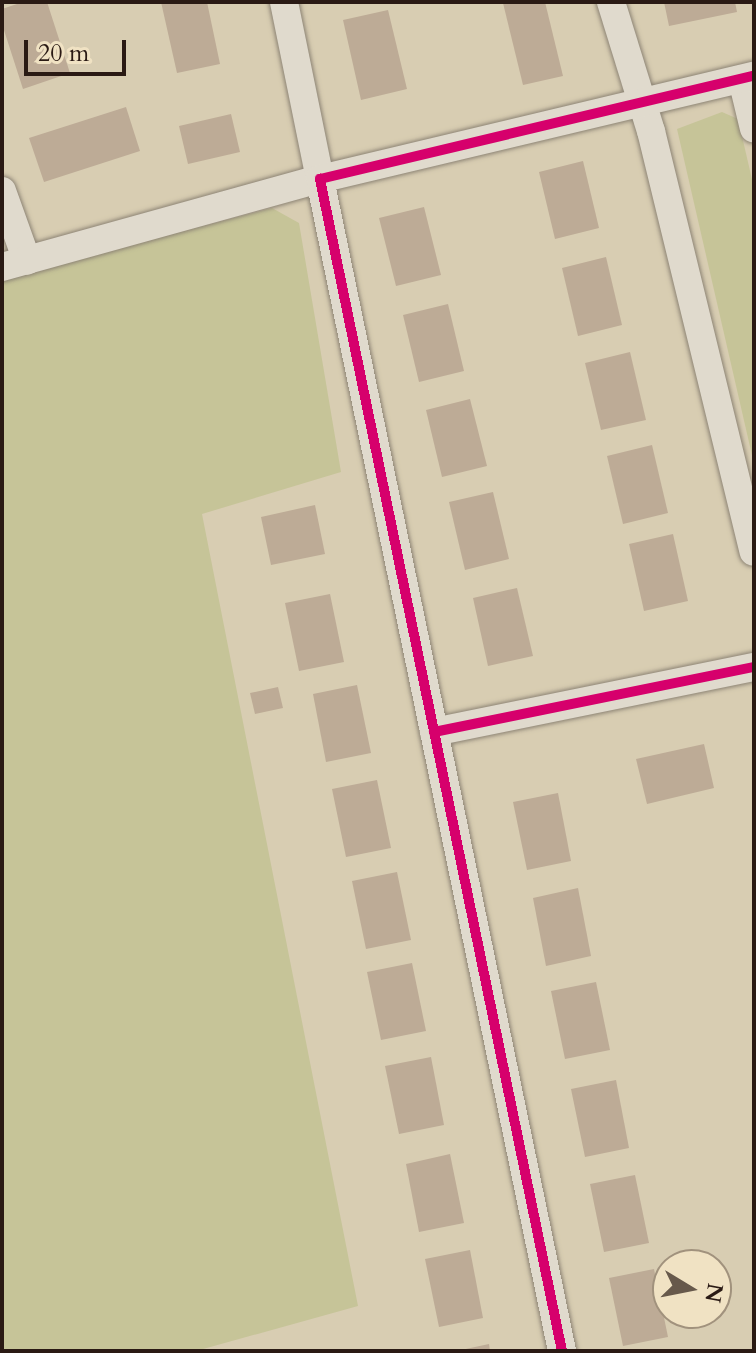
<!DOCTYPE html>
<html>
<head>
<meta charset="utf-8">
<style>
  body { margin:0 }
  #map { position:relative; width:756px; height:1353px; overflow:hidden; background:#d8cdb2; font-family:Cardo,serif }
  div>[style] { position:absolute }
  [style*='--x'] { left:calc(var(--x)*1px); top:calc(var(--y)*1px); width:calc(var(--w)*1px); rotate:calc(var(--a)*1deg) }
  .green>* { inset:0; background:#c6c498 }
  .building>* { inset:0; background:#bdab96 }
  .roads { filter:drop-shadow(0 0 2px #8d8475) drop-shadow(0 0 2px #8d8475) }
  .minor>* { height:28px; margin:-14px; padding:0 14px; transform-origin:14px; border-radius:14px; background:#e0dacd }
  .cycleway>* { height:10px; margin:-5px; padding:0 5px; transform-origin:5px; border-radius:5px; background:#d6006c }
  span { translate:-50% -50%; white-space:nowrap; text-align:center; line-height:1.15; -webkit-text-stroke:8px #f0e2c3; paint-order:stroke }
  .frame { position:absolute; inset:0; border:4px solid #2a1a14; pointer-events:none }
  .north { position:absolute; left:652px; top:1249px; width:80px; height:80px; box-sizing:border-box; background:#f0e2c3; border:2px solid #a1927d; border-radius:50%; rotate:100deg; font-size:22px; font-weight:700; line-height:32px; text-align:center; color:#2a1a14 }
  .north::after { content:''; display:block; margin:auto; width:28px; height:36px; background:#67594b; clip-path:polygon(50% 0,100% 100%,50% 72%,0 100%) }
  .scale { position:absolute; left:24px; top:40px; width:102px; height:36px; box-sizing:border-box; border:4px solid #2a1a14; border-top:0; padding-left:10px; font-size:24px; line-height:28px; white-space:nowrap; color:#2a1a14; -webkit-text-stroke:6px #f0e2c3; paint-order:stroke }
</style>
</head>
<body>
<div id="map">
  <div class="green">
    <i style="clip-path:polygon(722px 112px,738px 119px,754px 188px,754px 464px,677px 129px)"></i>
    <i style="clip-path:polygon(272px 208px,299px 223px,341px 472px,202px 514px,358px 1306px,196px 1351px,2px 1351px,2px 278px)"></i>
  </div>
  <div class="building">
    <i style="clip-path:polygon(23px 2px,47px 2px,70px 73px,23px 89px,2px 24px,2px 9px)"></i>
    <i style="clip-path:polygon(161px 2px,207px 2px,220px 64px,177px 73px)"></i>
    <i style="clip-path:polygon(545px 2px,563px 76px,523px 85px,503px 3px)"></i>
    <i style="clip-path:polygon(664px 2px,735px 2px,737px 12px,669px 26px)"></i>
    <i style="clip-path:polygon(388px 10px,407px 89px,361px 100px,343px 20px)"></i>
    <i style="clip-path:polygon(126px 107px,140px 151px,44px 182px,29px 138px)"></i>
    <i style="clip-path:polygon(231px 114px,240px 152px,188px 164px,179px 126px)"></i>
    <i style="clip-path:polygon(583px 161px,599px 228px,555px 239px,539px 172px)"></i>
    <i style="clip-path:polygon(424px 207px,441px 275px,396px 286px,379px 218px)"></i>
    <i style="clip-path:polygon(606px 257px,622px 325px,578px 336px,562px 268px)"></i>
    <i style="clip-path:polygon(448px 304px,464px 371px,419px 382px,403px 315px)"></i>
    <i style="clip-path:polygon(630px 352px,646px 420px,601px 430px,585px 363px)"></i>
    <i style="clip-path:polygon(470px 399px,487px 466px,442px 477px,426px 410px)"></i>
    <i style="clip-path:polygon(652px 445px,668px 513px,623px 524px,607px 456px)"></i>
    <i style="clip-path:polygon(493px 492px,509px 559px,465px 570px,449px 502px)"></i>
    <i style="clip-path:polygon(315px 505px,325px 554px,271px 565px,261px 517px)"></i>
    <i style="clip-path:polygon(673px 534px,688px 601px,644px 611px,629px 544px)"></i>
    <i style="clip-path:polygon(517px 588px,533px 656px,488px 666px,473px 598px)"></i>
    <i style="clip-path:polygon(330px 594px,344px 662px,299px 671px,285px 603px)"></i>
    <i style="clip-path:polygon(357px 685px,371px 753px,326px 762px,313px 694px)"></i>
    <i style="clip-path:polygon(278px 687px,283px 708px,255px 714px,250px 693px)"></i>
    <i style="clip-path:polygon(704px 744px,714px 788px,647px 804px,636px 759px)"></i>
    <i style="clip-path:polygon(377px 780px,391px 848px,346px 857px,332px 789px)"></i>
    <i style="clip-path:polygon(558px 793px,571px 861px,527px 870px,513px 802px)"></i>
    <i style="clip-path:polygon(397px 872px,411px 940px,366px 949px,352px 881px)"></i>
    <i style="clip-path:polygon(578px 888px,591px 956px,546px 966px,533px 898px)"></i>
    <i style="clip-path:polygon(412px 963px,426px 1031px,381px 1040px,367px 972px)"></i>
    <i style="clip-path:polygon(596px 982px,610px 1050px,565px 1059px,551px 991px)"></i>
    <i style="clip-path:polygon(431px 1057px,444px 1125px,399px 1134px,385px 1066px)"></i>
    <i style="clip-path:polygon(616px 1080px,629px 1148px,585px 1157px,571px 1089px)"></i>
    <i style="clip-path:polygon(450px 1154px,464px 1223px,419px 1232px,406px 1164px)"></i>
    <i style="clip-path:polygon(635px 1175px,649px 1243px,604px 1252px,590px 1184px)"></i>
    <i style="clip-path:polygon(470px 1250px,483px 1318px,439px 1327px,425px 1259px)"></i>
    <i style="clip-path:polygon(654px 1269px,668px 1337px,623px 1346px,609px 1278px)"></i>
    <i style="clip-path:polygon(489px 1344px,490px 1351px,461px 1351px,461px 1350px)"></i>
  </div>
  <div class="roads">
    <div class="minor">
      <i style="--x:611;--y:2;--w:135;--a:72.8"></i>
      <i style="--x:651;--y:131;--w:433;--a:76.3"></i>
      <i style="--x:742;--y:79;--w:51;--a:76.5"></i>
      <i style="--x:2;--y:191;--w:74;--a:70.3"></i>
      <i style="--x:2;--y:267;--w:330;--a:-15.5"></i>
      <i style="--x:320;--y:179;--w:181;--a:-101.5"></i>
      <i style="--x:434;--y:732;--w:327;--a:-11.5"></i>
      <i style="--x:562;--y:1351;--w:1197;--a:-101.67"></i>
      <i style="--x:320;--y:179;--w:446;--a:-13.4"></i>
    </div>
  </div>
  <div class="cycleway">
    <i style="--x:434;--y:732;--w:327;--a:-11.5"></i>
    <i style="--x:562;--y:1351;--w:1197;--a:-101.67"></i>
    <i style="--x:320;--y:179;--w:446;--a:-13.4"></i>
  </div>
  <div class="frame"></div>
  <div class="north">N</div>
  <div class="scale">20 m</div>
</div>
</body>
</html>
